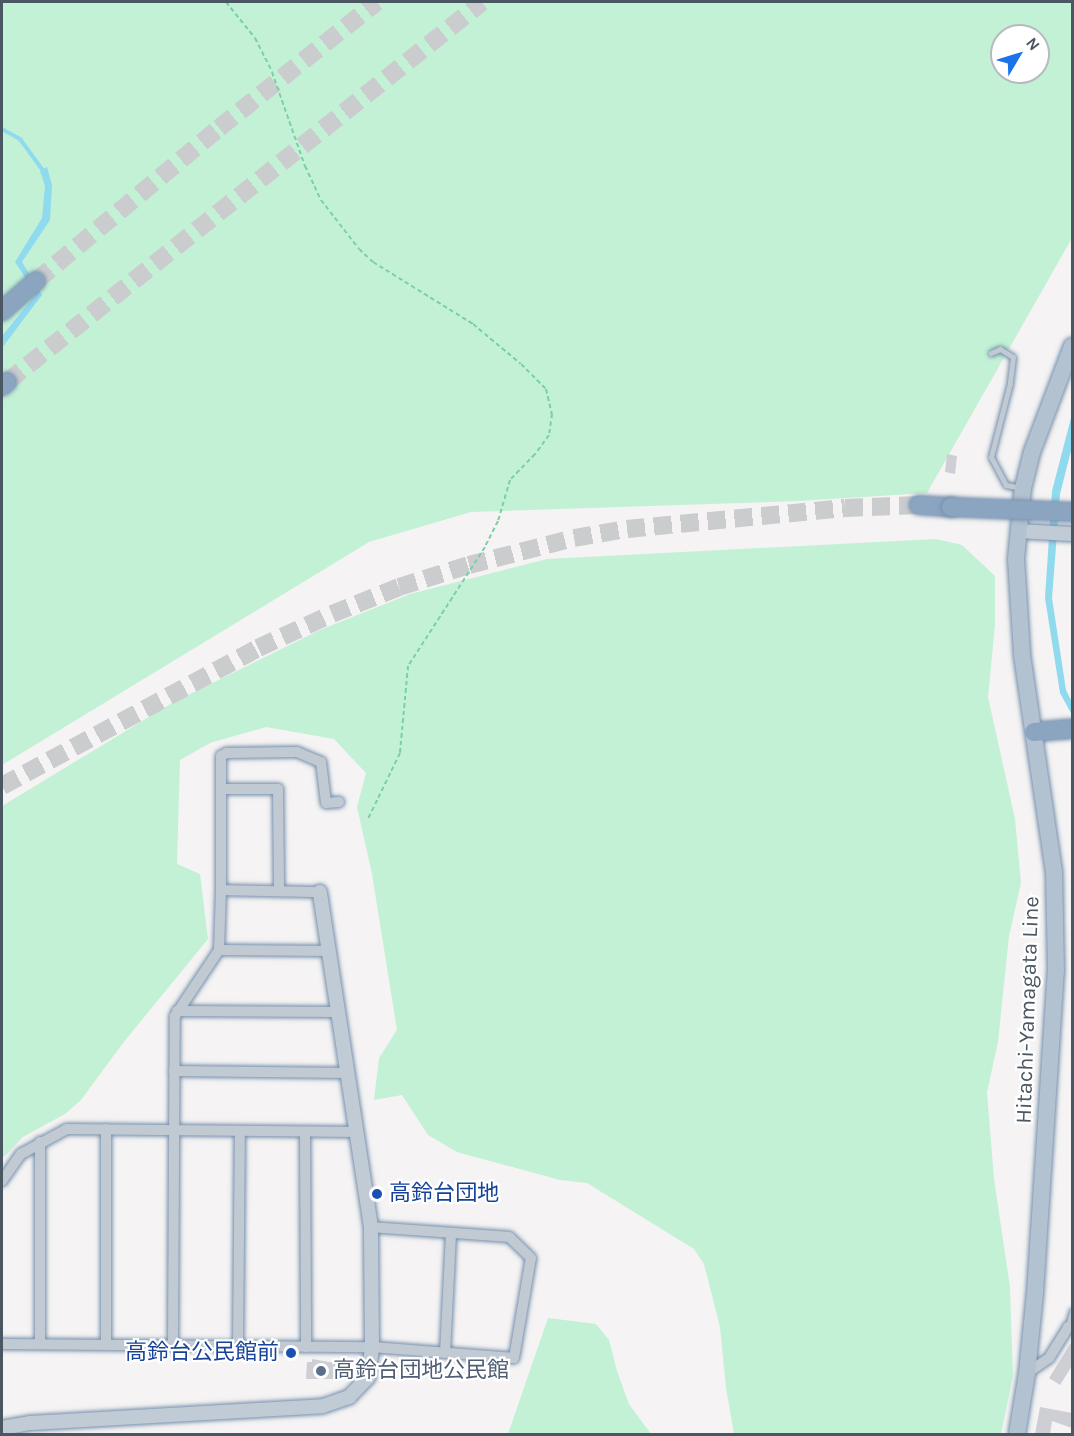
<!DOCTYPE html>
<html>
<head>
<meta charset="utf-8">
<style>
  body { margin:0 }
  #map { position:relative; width:1074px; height:1436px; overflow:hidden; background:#f5f3f3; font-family:Karla,"Noto Sans JP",sans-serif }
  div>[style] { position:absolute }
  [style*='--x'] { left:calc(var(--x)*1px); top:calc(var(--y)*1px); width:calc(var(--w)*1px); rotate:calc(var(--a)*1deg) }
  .green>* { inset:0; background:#c3f1d5 }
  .water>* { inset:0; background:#90daee }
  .stream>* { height:4px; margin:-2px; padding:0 2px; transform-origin:2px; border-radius:2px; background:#90daee }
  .building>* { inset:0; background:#cdcfd5 }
  .highway-tunnel>* { height:18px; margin-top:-9px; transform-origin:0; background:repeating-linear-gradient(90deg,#caccce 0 18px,transparent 0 27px) }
  .path>* { height:2px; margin-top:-1px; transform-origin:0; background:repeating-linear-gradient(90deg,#7ad0a6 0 4.5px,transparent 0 7.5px) }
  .roads { filter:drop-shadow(0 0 2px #7690ad) drop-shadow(0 0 2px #7690ad) }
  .lane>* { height:5px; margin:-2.5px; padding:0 2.5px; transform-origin:2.5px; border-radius:2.5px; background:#c1cad2 }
  .street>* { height:10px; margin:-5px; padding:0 5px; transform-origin:5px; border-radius:5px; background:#c1cad2 }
  .secondary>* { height:14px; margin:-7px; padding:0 7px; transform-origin:7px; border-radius:7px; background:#c1cbd6 }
  .primary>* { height:16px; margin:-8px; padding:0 8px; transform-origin:8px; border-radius:8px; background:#b3c2d1 }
  .highway>* { height:18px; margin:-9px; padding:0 9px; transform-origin:9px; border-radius:9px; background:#8ba5c1 }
  .bridges { filter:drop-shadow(0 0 2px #7690ad) drop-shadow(0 0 2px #7690ad) }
  .highway-bridge>* { height:18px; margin:-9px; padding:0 9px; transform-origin:9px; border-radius:9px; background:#8ba5c1 }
  .dots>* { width:16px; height:16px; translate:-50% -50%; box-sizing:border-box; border:3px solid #fff; border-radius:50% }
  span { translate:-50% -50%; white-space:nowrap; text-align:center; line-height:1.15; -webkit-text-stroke:4.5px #fff; paint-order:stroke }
  .street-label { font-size:22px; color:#4a5661 }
  .transit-label { font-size:22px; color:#164399 }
  .left { translate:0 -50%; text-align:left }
  .right { translate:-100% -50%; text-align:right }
  .service-label { font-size:22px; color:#4e5e75 }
  .frame { position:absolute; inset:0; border:3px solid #4a5661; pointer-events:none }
  .north { position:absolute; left:990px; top:24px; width:60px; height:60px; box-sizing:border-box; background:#fff; border:2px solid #b7bbc0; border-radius:50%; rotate:52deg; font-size:16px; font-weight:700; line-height:24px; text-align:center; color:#4a5661 }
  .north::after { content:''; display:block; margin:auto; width:21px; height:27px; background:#1a73e8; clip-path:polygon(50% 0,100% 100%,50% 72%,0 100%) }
</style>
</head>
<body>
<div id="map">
  <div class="green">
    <i style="clip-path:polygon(evenodd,2px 2px,1072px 2px,1072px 238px,927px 493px,799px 501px,471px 512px,369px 542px,2px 765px,2px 2px,1002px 36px,1038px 36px,1038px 72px,1002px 72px,1002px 36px)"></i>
    <i style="clip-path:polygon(936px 539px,962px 545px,995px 576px,995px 625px,988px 697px,1015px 819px,1021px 883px,1009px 936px,998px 1042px,987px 1092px,994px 1179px,1010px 1287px,1013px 1376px,1001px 1434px,734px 1434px,726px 1388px,720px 1327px,704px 1264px,694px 1249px,587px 1183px,560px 1180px,457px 1152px,428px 1135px,402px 1095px,374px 1100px,379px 1058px,397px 1030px,372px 874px,357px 807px,366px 773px,334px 739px,266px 727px,210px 743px,180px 760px,177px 864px,200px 874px,208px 939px,123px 1043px,81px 1100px,65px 1114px,23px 1137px,2px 1159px,2px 806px,172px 703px,320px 630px,410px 594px,547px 559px)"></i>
    <i style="clip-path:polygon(548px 1318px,596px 1324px,609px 1340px,617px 1371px,629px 1404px,651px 1434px,508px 1434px)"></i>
  </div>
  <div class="water">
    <i style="clip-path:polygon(47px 167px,52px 185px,50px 220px,22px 262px,42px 295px,2px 348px,2px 336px,36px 294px,15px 262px,42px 218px,45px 186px,40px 171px)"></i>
    <i style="clip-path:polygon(1072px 414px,1072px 447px,1060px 494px,1052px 598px,1066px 690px,1072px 702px,1072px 715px,1060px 693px,1045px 598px,1052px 491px)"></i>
  </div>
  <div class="stream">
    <i style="--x:2;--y:129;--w:21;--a:29"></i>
    <i style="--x:20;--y:139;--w:41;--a:54"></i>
  </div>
  <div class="building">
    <i style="clip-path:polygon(947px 454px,957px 456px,955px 474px,945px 472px)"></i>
    <i style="clip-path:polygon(1072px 1341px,1072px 1366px,1060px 1385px,1049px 1378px)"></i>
    <i style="clip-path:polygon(312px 1359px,335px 1363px,335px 1379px,306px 1379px,307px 1362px,312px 1362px)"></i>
    <i style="clip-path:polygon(1040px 1407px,1072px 1413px,1072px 1428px,1052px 1421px,1050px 1434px,1035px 1434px)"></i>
  </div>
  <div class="highway-tunnel">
    <i style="--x:36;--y:281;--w:239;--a:-39.9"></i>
    <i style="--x:219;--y:128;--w:202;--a:-38.6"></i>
    <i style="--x:7;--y:382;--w:608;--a:-38.66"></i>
    <i style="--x:2;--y:786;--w:291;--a:-28.3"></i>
    <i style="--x:258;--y:648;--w:81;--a:-24.7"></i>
    <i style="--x:332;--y:614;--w:72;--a:-21.9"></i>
    <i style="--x:399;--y:587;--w:73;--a:-17.4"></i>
    <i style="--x:469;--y:565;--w:108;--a:-14.4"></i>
    <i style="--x:574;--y:538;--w:54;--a:-9.6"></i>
    <i style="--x:627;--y:529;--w:219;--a:-5.5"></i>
    <i style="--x:845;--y:508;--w:74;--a:-2.3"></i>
  </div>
  <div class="path">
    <i style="--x:226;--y:2;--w:46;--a:51.1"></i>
    <i style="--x:255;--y:38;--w:38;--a:63"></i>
    <i style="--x:272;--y:72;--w:100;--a:70.7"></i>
    <i style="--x:305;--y:166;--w:38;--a:65"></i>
    <i style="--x:321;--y:200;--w:62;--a:52.2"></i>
    <i style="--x:359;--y:249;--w:19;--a:43"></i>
    <i style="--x:373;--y:262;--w:118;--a:31.8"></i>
    <i style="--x:473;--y:324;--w:62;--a:39.8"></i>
    <i style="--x:521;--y:364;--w:35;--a:45"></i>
    <i style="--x:546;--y:389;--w:26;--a:77"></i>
    <i style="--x:552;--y:414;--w:21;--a:98"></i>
    <i style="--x:549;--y:435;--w:24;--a:126"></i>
    <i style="--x:535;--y:454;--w:36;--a:134"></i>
    <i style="--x:510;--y:480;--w:43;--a:106.3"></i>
    <i style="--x:498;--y:521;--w:29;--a:117"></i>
    <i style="--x:485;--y:547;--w:142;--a:122.9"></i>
    <i style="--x:408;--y:666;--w:87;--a:95.3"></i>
    <i style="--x:400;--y:753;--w:73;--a:115.9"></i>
  </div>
  <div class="roads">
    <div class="lane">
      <i style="--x:991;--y:353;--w:10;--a:-24"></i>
      <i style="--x:1000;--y:349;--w:15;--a:32"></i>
      <i style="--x:1013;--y:357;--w:26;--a:97"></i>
      <i style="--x:1010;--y:383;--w:76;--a:104.4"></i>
      <i style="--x:991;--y:457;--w:32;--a:62"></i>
      <i style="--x:1006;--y:485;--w:16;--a:11"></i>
      <i style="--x:1068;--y:1326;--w:16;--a:-75"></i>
    </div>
    <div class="street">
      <i style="--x:223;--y:789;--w:55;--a:0"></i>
      <i style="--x:278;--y:789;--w:101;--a:89.4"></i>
      <i style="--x:221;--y:890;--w:134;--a:-90"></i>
      <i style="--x:221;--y:756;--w:7;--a:-27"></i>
      <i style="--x:227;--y:753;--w:70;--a:-0.8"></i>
      <i style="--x:297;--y:752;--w:26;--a:23"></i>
      <i style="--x:321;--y:762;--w:41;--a:83"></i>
      <i style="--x:326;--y:803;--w:13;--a:-4"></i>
      <i style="--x:219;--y:950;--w:110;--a:0.5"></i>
      <i style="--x:177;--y:1011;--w:160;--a:0.4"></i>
      <i style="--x:174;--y:1071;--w:173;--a:0.7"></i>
      <i style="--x:305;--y:1132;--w:215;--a:89.7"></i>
      <i style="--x:40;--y:1142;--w:202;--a:90"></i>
      <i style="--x:2;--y:1181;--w:33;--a:-55"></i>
      <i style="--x:21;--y:1154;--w:52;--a:-28.5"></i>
      <i style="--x:67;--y:1129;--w:289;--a:0.6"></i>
      <i style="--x:2;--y:1344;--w:370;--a:0.5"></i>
      <i style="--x:372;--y:1347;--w:142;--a:4.4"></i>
      <i style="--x:514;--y:1358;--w:101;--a:-80.4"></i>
      <i style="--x:531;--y:1258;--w:30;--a:-136"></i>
      <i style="--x:509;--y:1237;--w:138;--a:-175.9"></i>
      <i style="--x:106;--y:1345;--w:216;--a:-90"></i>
      <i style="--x:173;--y:1346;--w:330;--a:-89.7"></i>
      <i style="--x:175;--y:1016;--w:79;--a:-56.3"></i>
      <i style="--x:219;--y:950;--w:60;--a:-88.1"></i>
      <i style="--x:221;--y:890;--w:99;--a:1.2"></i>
      <i style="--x:238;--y:1346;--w:215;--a:-89.5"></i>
      <i style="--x:445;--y:1353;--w:119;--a:-87.1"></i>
      <i style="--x:1027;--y:1373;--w:27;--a:-34"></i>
      <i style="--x:1049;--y:1358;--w:36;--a:-58"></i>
      <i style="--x:1068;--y:1327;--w:4;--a:0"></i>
    </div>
    <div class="secondary">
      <i style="--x:1018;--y:531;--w:54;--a:3.2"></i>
      <i style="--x:2;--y:1428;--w:29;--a:-10"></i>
      <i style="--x:31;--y:1423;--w:292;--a:-3.3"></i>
      <i style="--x:323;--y:1406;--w:28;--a:-19"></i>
      <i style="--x:349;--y:1397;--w:28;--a:-46"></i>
      <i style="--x:368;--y:1377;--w:30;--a:-82"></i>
      <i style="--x:372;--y:1347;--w:120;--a:-90.5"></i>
      <i style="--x:371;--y:1227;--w:339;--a:-98.7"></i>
    </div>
    <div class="primary">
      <i style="--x:1017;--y:1434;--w:62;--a:-80.7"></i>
      <i style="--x:1027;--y:1373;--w:80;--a:-84.3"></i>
      <i style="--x:1035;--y:1293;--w:322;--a:-86.3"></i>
      <i style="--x:1056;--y:972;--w:100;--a:-91.1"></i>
      <i style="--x:1054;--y:872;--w:220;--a:-98.4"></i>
      <i style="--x:1022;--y:654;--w:95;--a:-93.6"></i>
      <i style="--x:1016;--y:559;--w:71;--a:-84.4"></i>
      <i style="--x:1023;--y:488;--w:37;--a:-76"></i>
      <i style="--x:1032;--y:452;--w:113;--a:-69.3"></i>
    </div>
    <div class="highway">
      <i style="--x:2;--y:311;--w:45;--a:-41.4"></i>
      <i style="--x:2;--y:386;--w:6;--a:-39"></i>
      <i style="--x:919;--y:505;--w:32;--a:4"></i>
      <i style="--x:1034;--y:732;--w:38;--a:-5"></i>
    </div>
  </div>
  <div class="bridges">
    <div class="highway-bridge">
      <i style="--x:951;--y:507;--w:121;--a:2.4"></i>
    </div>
  </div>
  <div class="dots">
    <i style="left:377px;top:1194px;background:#1a4fb4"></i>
    <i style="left:291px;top:1353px;background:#1a4fb4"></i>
    <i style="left:321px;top:1371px;background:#5c6f8a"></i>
  </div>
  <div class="street-label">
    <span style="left:1028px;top:1010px;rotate:-88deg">Hitachi-Yamagata Line</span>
  </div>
  <div class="transit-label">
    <span class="left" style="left:389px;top:1194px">高鈴台団地</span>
    <span class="right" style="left:279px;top:1353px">高鈴台公民館前</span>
  </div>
  <div class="service-label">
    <span class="left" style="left:333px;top:1371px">高鈴台団地公民館</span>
  </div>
  <div class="frame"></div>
  <div class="north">N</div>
</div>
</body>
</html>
